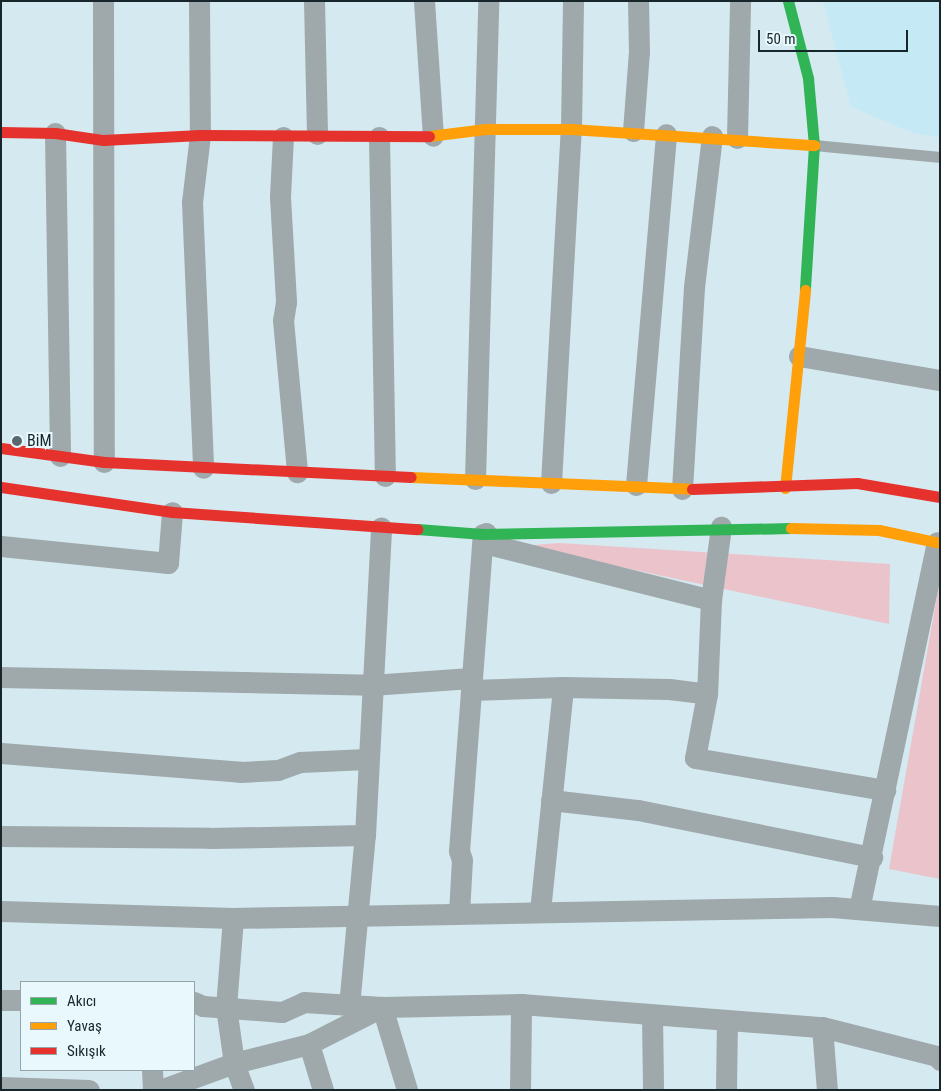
<!DOCTYPE html>
<html>
<head>
<meta charset="utf-8">
<style>
  body { margin:0 }
  #map { position:relative; width:941px; height:1091px; overflow:hidden; background:#d4e9f0; font-family:"Roboto Condensed",sans-serif }
  div>[style] { position:absolute }
  [style*='--x'] { left:calc(var(--x)*1px); top:calc(var(--y)*1px); width:calc(var(--w)*1px); rotate:calc(var(--a)*1deg) }
  .built>* { inset:0; background:#c5eaf6 }
  .green>* { inset:0; background:#ebc3ca }
  .lane>* { height:11px; margin:-5.5px; padding:0 5.5px; transform-origin:5.5px; border-radius:5.5px; background:#9fa8aa }
  .street>* { height:21px; margin:-10.5px; padding:0 10.5px; transform-origin:10.5px; border-radius:10.5px; background:#9fa8aa }
  .fast>* { height:11px; margin:-5.5px; padding:0 5.5px; transform-origin:5.5px; border-radius:5.5px; background:#30b455 }
  .slow>* { height:11px; margin:-5.5px; padding:0 5.5px; transform-origin:5.5px; border-radius:5.5px; background:#ff9f0a }
  .jam>* { height:11px; margin:-5.5px; padding:0 5.5px; transform-origin:5.5px; border-radius:5.5px; background:#e5322d }
  .dots>* { width:14px; height:14px; translate:-50% -50%; box-sizing:border-box; border:2px solid #e8f8fd; border-radius:50% }
  span { translate:-50% -50%; white-space:nowrap; text-align:center; line-height:1.15; -webkit-text-stroke:4px #e8f8fd; paint-order:stroke }
  .poi-label { font-size:16px; color:#16262b }
  .left { translate:0 -50%; text-align:left }
  .frame { position:absolute; inset:0; border:2px solid #16262b; pointer-events:none }
  .legend { position:absolute; left:20px; top:981px; width:175px; height:90px; box-sizing:border-box; background:#e8f8fd; border:1px solid #94a4a9; margin:0; padding:6px 9px; list-style:none; font-size:15px; color:#16262b }
  .legend li { display:flex; align-items:center; gap:10px; height:25px }
  .legend b { width:25px; border:1px solid #94a4a9 }
  .scale { position:absolute; left:758px; top:30px; width:150px; height:22px; box-sizing:border-box; border:2px solid #16262b; border-top:0; padding-left:6px; font-size:15px; line-height:18px; white-space:nowrap; color:#16262b; -webkit-text-stroke:4px #e8f8fd; paint-order:stroke }
</style>
</head>
<body>
<div id="map">
  <div class="built">
    <i style="clip-path:polygon(823px 1px,940px 1px,940px 137px,916px 134px,851px 107px)"></i>
  </div>
  <div class="green">
    <i style="clip-path:polygon(559px 543px,890px 564px,889px 624px,522px 546px)"></i>
    <i style="clip-path:polygon(940px 579px,940px 879px,889px 869px)"></i>
  </div>
  <div class="lane">
    <i style="--x:814;--y:145;--w:127;--a:5.4"></i>
  </div>
  <div class="street">
    <i style="--x:103;--y:1;--w:461;--a:89.9"></i>
    <i style="--x:199;--y:1;--w:134;--a:89.6"></i>
    <i style="--x:200;--y:135;--w:67;--a:96.8"></i>
    <i style="--x:192;--y:202;--w:266;--a:87.6"></i>
    <i style="--x:314;--y:1;--w:133;--a:88.7"></i>
    <i style="--x:424;--y:1;--w:135;--a:86.2"></i>
    <i style="--x:633;--y:131;--w:79;--a:-85.7"></i>
    <i style="--x:639;--y:52;--w:51;--a:-91.1"></i>
    <i style="--x:55;--y:133;--w:323;--a:89.1"></i>
    <i style="--x:283;--y:137;--w:60;--a:92.9"></i>
    <i style="--x:280;--y:197;--w:105;--a:86.7"></i>
    <i style="--x:286;--y:302;--w:18;--a:99"></i>
    <i style="--x:283;--y:320;--w:153;--a:84.7"></i>
    <i style="--x:379;--y:137;--w:339;--a:89"></i>
    <i style="--x:737;--y:138;--w:137;--a:-88.7"></i>
    <i style="--x:799;--y:356;--w:143;--a:9.7"></i>
    <i style="--x:475;--y:479;--w:478;--a:-88.4"></i>
    <i style="--x:551;--y:483;--w:355;--a:-86.8"></i>
    <i style="--x:571;--y:129;--w:128;--a:-89.1"></i>
    <i style="--x:636;--y:485;--w:352;--a:-85.1"></i>
    <i style="--x:682;--y:489;--w:202;--a:-86.6"></i>
    <i style="--x:694;--y:287;--w:152;--a:-83.2"></i>
    <i style="--x:486;--y:533;--w:13;--a:63"></i>
    <i style="--x:492;--y:545;--w:226;--a:14.1"></i>
    <i style="--x:711;--y:600;--w:74;--a:-82.2"></i>
    <i style="--x:1;--y:546;--w:168;--a:5.8"></i>
    <i style="--x:168;--y:563;--w:51;--a:-85.5"></i>
    <i style="--x:711;--y:600;--w:94;--a:92.4"></i>
    <i style="--x:707;--y:694;--w:65;--a:100.6"></i>
    <i style="--x:695;--y:758;--w:193;--a:9.6"></i>
    <i style="--x:1;--y:677;--w:370;--a:1.2"></i>
    <i style="--x:371;--y:685;--w:100;--a:-4"></i>
    <i style="--x:471;--y:690;--w:92;--a:-1.9"></i>
    <i style="--x:563;--y:687;--w:106;--a:1.1"></i>
    <i style="--x:669;--y:689;--w:38;--a:7"></i>
    <i style="--x:1;--y:753;--w:240;--a:4.5"></i>
    <i style="--x:240;--y:772;--w:38;--a:-3"></i>
    <i style="--x:278;--y:770;--w:23;--a:-20"></i>
    <i style="--x:300;--y:762;--w:67;--a:-2.6"></i>
    <i style="--x:551;--y:800;--w:88;--a:6.6"></i>
    <i style="--x:638;--y:810;--w:239;--a:11.4"></i>
    <i style="--x:1;--y:836;--w:209;--a:0.5"></i>
    <i style="--x:210;--y:838;--w:155;--a:-1.1"></i>
    <i style="--x:859;--y:909;--w:375;--a:-78"></i>
    <i style="--x:1;--y:911;--w:232;--a:1.7"></i>
    <i style="--x:233;--y:918;--w:599;--a:-1.05"></i>
    <i style="--x:832;--y:907;--w:108;--a:4.8"></i>
    <i style="--x:540;--y:911;--w:225;--a:-84.1"></i>
    <i style="--x:459;--y:913;--w:53;--a:-86.8"></i>
    <i style="--x:462;--y:860;--w:9;--a:-108"></i>
    <i style="--x:459;--y:851;--w:318;--a:-85.7"></i>
    <i style="--x:233;--y:918;--w:89;--a:94.5"></i>
    <i style="--x:226;--y:1007;--w:57;--a:81.9"></i>
    <i style="--x:234;--y:1063;--w:29;--a:70"></i>
    <i style="--x:1;--y:1000;--w:20;--a:0"></i>
    <i style="--x:194;--y:1002;--w:10;--a:24"></i>
    <i style="--x:203;--y:1006;--w:79;--a:4.3"></i>
    <i style="--x:282;--y:1012;--w:24;--a:-24"></i>
    <i style="--x:304;--y:1002;--w:78;--a:3.7"></i>
    <i style="--x:382;--y:1007;--w:139;--a:-1.2"></i>
    <i style="--x:521;--y:1004;--w:302;--a:4.4"></i>
    <i style="--x:822;--y:1027;--w:119;--a:14.2"></i>
    <i style="--x:937;--y:1056;--w:5;--a:53"></i>
    <i style="--x:349;--y:1006;--w:172;--a:-84.7"></i>
    <i style="--x:365;--y:835;--w:308;--a:-87"></i>
    <i style="--x:652;--y:1015;--w:75;--a:89.2"></i>
    <i style="--x:822;--y:1027;--w:63;--a:85.5"></i>
    <i style="--x:309;--y:1044;--w:48;--a:73.1"></i>
    <i style="--x:152;--y:1070;--w:20;--a:87"></i>
    <i style="--x:1;--y:1087;--w:88;--a:2"></i>
    <i style="--x:160;--y:1090;--w:79;--a:-20"></i>
    <i style="--x:234;--y:1063;--w:77;--a:-14.2"></i>
    <i style="--x:309;--y:1044;--w:82;--a:-26.9"></i>
    <i style="--x:382;--y:1007;--w:87;--a:73.2"></i>
    <i style="--x:520;--y:1090;--w:86;--a:-89.3"></i>
    <i style="--x:726;--y:1090;--w:68;--a:-89.2"></i>
  </div>
  <div class="fast">
    <i style="--x:788;--y:1;--w:80;--a:75.4"></i>
    <i style="--x:808;--y:78;--w:67;--a:84.9"></i>
    <i style="--x:814;--y:145;--w:145;--a:93.6"></i>
    <i style="--x:417;--y:529;--w:66;--a:4.3"></i>
    <i style="--x:483;--y:534;--w:308;--a:-1.1"></i>
  </div>
  <div class="slow">
    <i style="--x:429;--y:136;--w:57;--a:-7"></i>
    <i style="--x:486;--y:129;--w:85;--a:0"></i>
    <i style="--x:571;--y:129;--w:244;--a:3.8"></i>
    <i style="--x:411;--y:477;--w:281;--a:2.4"></i>
    <i style="--x:785;--y:488;--w:199;--a:-84.2"></i>
    <i style="--x:791;--y:528;--w:88;--a:1.3"></i>
    <i style="--x:879;--y:530;--w:62;--a:12"></i>
  </div>
  <div class="jam">
    <i style="--x:1;--y:132;--w:54;--a:1.1"></i>
    <i style="--x:55;--y:133;--w:49;--a:8.3"></i>
    <i style="--x:103;--y:140;--w:97;--a:-3"></i>
    <i style="--x:200;--y:135;--w:229;--a:0.3"></i>
    <i style="--x:1;--y:448;--w:104;--a:7.7"></i>
    <i style="--x:104;--y:462;--w:307;--a:2.8"></i>
    <i style="--x:1;--y:487;--w:173;--a:8.3"></i>
    <i style="--x:172;--y:512;--w:246;--a:4"></i>
    <i style="--x:692;--y:489;--w:165;--a:-2.1"></i>
    <i style="--x:857;--y:483;--w:84;--a:9.6"></i>
  </div>
  <div class="dots">
    <i style="left:17px;top:441px;background:#586a70"></i>
  </div>
  <div class="poi-label">
    <span class="left" style="left:27px;top:441px">BiM</span>
  </div>
  <div class="frame"></div>
  <ul class="legend">
  <li><b style="height:6px;background:#30b455"></b>Akıcı</li>
  <li><b style="height:6px;background:#ff9f0a"></b>Yavaş</li>
  <li><b style="height:6px;background:#e5322d"></b>Sıkışık</li>
  </ul>
  <div class="scale">50 m</div>
</div>
</body>
</html>
